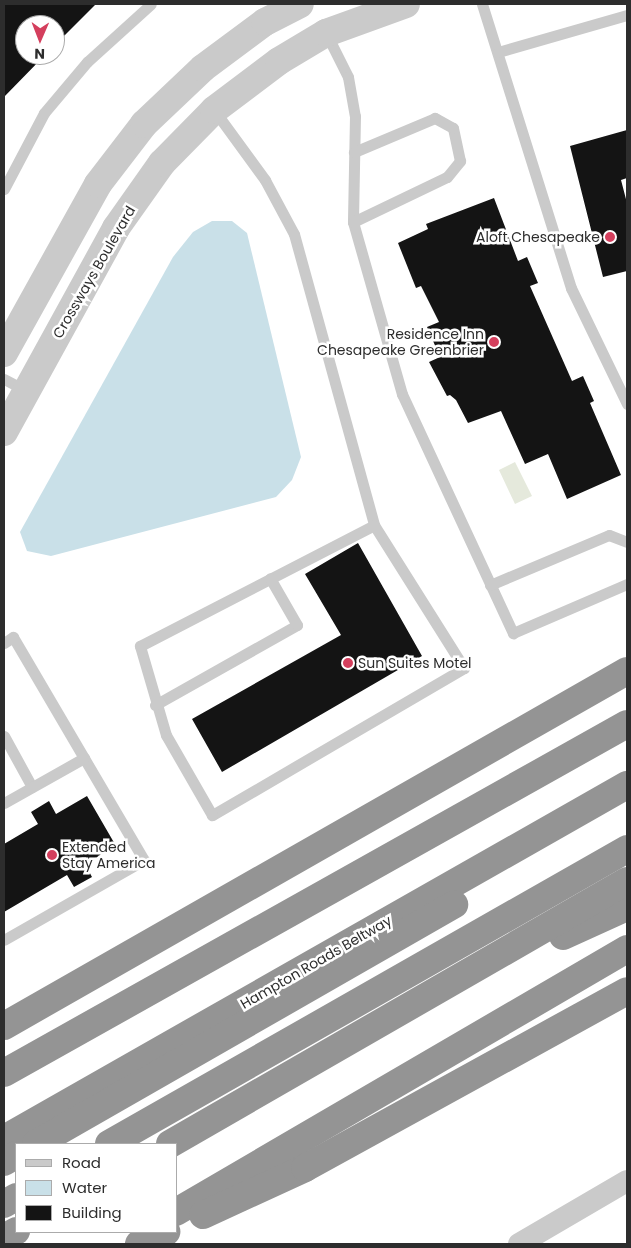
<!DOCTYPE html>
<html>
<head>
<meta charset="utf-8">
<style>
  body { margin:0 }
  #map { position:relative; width:631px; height:1248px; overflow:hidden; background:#fff; font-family:Poppins,sans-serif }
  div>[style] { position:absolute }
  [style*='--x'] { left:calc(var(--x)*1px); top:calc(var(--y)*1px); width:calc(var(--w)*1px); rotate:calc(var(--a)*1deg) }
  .green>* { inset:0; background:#e5e9dc }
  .water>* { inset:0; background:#c9e0e8 }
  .building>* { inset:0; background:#141414 }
  .service>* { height:11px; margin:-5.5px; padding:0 5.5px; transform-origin:5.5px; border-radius:5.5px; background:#cacaca }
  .minor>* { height:22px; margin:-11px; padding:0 11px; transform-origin:11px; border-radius:11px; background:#cacaca }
  .tertiary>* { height:28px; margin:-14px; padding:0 14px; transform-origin:14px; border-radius:14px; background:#cacaca }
  .motorway>* { height:28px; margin:-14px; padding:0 14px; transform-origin:14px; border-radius:14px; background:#949494 }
  .dots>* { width:14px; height:14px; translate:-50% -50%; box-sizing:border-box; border:2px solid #fff; border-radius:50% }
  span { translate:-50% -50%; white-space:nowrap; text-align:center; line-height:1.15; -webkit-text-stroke:5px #fff; paint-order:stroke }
  .poi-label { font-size:14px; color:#2d2d2d }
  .right { translate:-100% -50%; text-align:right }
  .left { translate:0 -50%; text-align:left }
  .street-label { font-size:14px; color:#2d2d2d }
  .frame { position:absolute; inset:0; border:5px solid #2d2d2d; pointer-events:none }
  .legend { position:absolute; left:15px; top:1143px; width:162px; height:90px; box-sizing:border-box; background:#fff; border:1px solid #ababab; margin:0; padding:6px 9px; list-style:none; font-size:15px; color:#2d2d2d }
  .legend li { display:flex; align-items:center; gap:10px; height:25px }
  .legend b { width:25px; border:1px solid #ababab }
  .north { position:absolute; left:15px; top:15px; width:50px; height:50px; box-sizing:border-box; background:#fff; border:1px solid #ababab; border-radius:50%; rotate:181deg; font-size:14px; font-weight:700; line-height:20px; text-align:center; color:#2d2d2d }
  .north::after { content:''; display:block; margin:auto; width:18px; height:22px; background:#d43f5d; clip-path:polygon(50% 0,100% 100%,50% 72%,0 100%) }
</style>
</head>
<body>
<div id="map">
  <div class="green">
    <i style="clip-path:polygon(515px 462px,532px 496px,515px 504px,499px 470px)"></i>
  </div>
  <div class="water">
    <i style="clip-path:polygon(212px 221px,232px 221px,247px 233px,301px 457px,292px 480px,276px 497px,51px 556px,27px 551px,20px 532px,173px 257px,193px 232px)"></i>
  </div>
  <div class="building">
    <i style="clip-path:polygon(4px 4px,96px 4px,55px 45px,55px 25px,25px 25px,25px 55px,45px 55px,4px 97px)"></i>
    <i style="clip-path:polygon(627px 130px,627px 178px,621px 180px,627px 203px,627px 271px,603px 277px,570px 146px)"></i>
    <i style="clip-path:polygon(494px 198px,518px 261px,527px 257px,538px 283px,530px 286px,572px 381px,583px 376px,594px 401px,590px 403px,621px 475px,567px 499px,548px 454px,525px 464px,501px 411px,468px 423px,456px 400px,450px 395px,447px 396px,429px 362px,440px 357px,427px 327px,439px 322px,421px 286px,416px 288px,398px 243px,428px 229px,426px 224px)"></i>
    <i style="clip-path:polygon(358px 543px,422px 656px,222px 772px,192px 719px,341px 635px,305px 574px)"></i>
    <i style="clip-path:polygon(87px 796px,116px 846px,85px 864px,92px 877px,74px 887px,67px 875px,4px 912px,4px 844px,38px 824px,31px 812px,49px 801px,56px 814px)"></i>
  </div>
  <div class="service">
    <i style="--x:482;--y:4;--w:298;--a:72.6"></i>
    <i style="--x:571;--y:288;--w:129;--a:64.2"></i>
    <i style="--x:326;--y:33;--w:49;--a:63.4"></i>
    <i style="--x:348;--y:77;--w:40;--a:80"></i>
    <i style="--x:355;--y:116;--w:106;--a:91.1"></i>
    <i style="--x:353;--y:222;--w:179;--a:74.1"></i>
    <i style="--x:402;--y:394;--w:264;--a:65.1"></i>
    <i style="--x:513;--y:633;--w:124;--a:-23.3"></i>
    <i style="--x:498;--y:52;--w:134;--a:-16"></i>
    <i style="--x:214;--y:110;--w:87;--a:53.9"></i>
    <i style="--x:265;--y:180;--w:61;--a:61.8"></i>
    <i style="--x:294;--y:234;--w:302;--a:74.6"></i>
    <i style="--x:374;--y:525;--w:169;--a:57.8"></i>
    <i style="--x:464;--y:668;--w:292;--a:149.7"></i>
    <i style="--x:212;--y:815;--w:92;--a:-119.9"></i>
    <i style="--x:166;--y:735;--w:93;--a:-106.3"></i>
    <i style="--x:140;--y:646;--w:263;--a:-27.3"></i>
    <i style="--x:4;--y:189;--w:86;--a:-62.2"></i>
    <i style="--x:44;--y:113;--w:67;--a:-49.9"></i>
    <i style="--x:87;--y:62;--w:86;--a:-42.2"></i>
    <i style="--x:353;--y:222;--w:104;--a:-25.6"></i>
    <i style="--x:447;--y:177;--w:21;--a:-51"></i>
    <i style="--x:460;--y:161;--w:34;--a:-102"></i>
    <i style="--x:453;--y:128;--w:21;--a:-151"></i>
    <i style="--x:435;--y:118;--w:88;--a:157.2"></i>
    <i style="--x:4;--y:379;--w:26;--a:28"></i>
    <i style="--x:490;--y:585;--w:129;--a:-22.8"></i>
    <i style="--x:609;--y:535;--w:19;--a:21"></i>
    <i style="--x:4;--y:643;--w:11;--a:-34"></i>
    <i style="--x:13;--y:637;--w:259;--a:59.6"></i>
    <i style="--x:144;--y:860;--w:161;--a:150.3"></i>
    <i style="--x:155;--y:705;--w:163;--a:-29.4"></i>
    <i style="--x:297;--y:625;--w:54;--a:-119.9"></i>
    <i style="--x:4;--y:736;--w:58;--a:61.2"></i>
    <i style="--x:4;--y:803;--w:92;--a:-29.4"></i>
  </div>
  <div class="minor">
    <i style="--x:519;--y:1244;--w:125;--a:-30.3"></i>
  </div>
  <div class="tertiary">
    <i style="--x:4;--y:353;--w:193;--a:-60.9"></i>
    <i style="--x:98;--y:184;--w:76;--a:-52.5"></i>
    <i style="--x:144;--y:124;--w:81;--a:-43.5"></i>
    <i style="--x:203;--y:68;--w:77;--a:-36.6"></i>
    <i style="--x:265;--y:22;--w:39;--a:-27"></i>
    <i style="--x:4;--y:432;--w:233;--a:-61.2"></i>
    <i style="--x:116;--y:228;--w:80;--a:-54.7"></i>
    <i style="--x:162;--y:163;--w:74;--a:-45.5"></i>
    <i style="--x:214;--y:110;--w:81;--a:-37"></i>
    <i style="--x:279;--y:61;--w:55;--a:-30.8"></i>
    <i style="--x:326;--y:33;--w:85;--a:-19.9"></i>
  </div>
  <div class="motorway">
    <i style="--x:563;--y:936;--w:70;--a:-24.4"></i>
    <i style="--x:4;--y:1026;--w:717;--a:-29.68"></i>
    <i style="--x:4;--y:1073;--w:714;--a:-29.26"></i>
    <i style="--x:4;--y:1139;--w:717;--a:-29.61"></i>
    <i style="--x:36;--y:1144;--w:482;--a:-29.8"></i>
    <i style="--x:109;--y:1144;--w:596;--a:-29.66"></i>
    <i style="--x:170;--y:1144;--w:527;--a:-29.92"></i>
    <i style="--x:4;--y:1162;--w:14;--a:-30"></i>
    <i style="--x:4;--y:1204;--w:14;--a:-30"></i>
    <i style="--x:176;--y:1212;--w:522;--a:-30.25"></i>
    <i style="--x:203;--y:1215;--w:112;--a:-24.7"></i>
    <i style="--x:305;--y:1168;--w:367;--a:-28.8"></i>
    <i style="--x:4;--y:1238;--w:14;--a:-30"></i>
    <i style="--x:139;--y:1244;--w:30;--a:-24"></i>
  </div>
  <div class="dots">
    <i style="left:610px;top:237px;background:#d43f5d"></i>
    <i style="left:494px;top:342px;background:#d43f5d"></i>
    <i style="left:348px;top:663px;background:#d43f5d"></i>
    <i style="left:52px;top:855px;background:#d43f5d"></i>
  </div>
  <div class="poi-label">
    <span class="right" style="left:600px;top:237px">Aloft Chesapeake</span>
    <span class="right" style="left:484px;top:342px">Residence Inn<br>Chesapeake Greenbrier</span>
    <span class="left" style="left:358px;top:663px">Sun Suites Motel</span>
    <span class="left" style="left:62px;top:855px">Extended<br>Stay America</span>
  </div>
  <div class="street-label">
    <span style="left:94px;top:272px;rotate:-60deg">Crossways Boulevard</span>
    <span style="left:316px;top:962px;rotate:-30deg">Hampton Roads Beltway</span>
  </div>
  <div class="frame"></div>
  <ul class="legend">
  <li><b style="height:6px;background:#cacaca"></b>Road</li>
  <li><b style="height:14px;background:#c9e0e8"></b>Water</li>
  <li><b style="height:14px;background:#141414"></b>Building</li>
  </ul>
  <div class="north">N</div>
</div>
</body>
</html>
